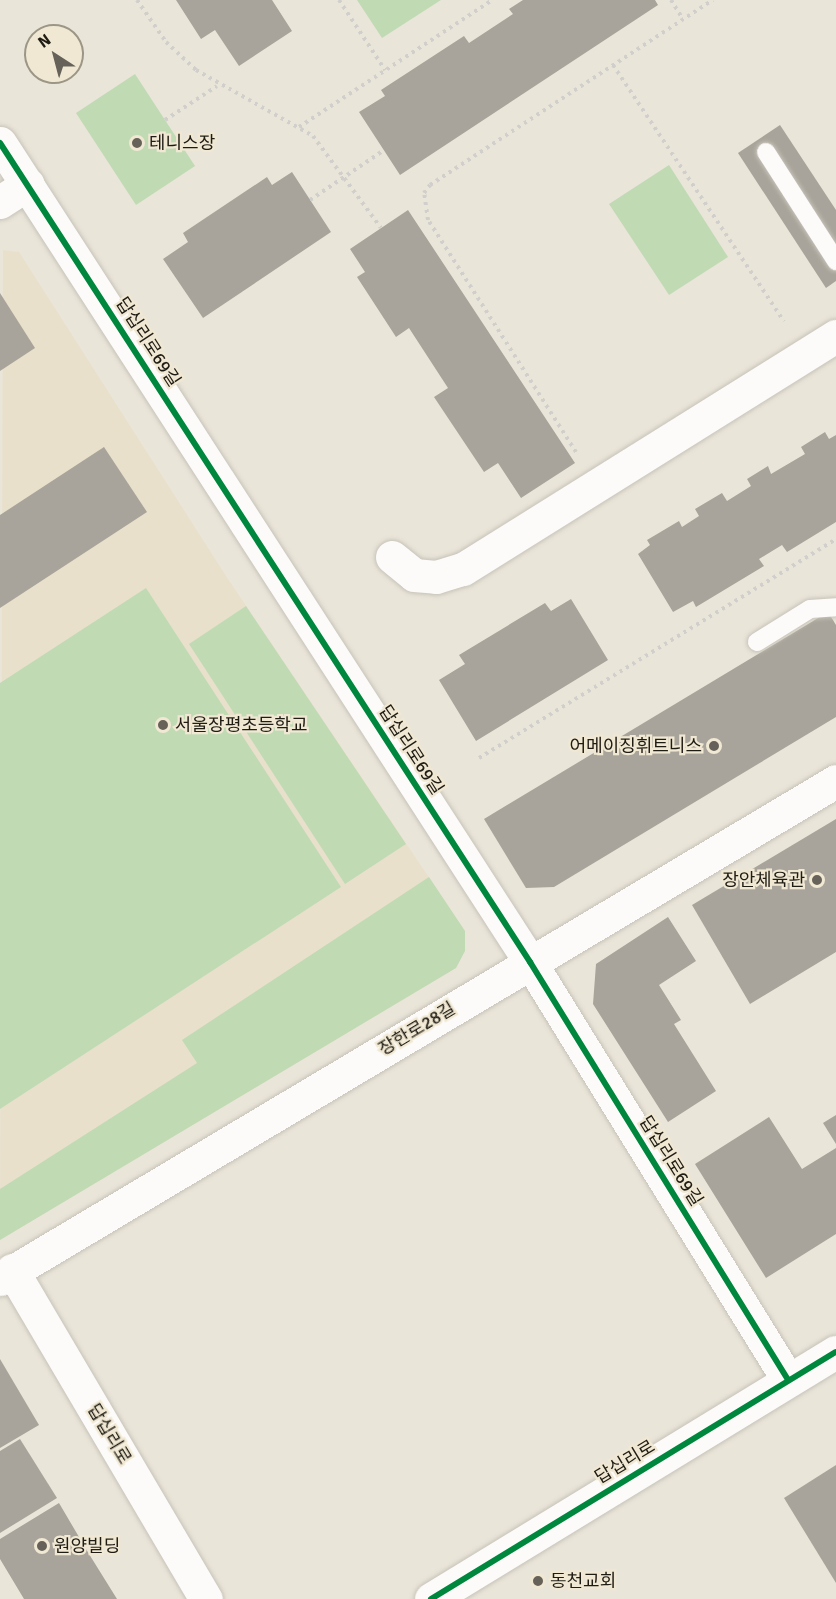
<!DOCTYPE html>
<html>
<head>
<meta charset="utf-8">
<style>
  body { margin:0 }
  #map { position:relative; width:836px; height:1599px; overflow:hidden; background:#eae5d9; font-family:Signika,"Noto Sans KR",sans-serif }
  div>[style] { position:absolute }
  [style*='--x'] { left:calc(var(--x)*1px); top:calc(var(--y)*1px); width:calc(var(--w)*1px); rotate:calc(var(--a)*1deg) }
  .built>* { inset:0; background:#e8e0cb }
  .green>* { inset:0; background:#c0dab4 }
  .building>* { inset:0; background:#a8a49b }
  .path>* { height:4px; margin-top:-2px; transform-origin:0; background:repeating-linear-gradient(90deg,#d0cfcb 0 3px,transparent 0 7.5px) }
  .roads { filter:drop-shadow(0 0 2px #c7c3b9) drop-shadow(0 0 2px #c7c3b9) }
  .service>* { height:18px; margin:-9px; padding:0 9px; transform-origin:9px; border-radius:9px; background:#fcfbf9 }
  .minor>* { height:33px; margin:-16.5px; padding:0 16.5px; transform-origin:16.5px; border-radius:16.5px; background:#fcfbf9 }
  .secondary>* { height:33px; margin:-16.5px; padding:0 16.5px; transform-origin:16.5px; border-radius:16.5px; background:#fcfbf9 }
  .cycleway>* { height:6px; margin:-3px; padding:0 3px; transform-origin:3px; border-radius:3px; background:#00873e }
  .dots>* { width:16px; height:16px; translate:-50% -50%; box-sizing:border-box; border:3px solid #f0e8d3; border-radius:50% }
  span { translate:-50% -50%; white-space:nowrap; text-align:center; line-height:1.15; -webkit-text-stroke:4.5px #f0e8d3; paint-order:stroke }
  .poi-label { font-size:18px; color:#1f1c14 }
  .left { translate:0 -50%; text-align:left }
  .right { translate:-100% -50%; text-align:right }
  .street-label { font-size:18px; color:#1f1c14 }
  .north { position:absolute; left:24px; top:24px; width:60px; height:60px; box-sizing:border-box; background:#f0e8d3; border:2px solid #9c9687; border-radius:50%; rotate:324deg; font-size:16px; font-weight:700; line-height:24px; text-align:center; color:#1f1c14 }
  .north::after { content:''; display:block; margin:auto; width:21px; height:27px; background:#666259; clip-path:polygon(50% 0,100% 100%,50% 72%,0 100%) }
</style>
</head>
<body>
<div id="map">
  <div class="built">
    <i style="clip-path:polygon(3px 250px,19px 252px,226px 576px,465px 931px,465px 951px,456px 968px,0 1240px)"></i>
  </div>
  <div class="green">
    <i style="clip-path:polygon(357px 0,441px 0,382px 38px)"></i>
    <i style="clip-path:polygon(135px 74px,195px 166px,136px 205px,76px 113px)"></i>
    <i style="clip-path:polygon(669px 165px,728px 257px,669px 295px,609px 204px)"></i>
    <i style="clip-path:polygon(146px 588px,341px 887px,0 1109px,0 683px)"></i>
    <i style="clip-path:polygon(246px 606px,406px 844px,345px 884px,189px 644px)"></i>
    <i style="clip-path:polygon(429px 877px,465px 931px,465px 951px,456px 968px,0 1240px,0 1189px,197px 1063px,182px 1040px)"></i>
  </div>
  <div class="building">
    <i style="clip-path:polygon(176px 0,272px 0,292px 31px,239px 66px,215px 30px,201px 39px)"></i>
    <i style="clip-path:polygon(523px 0,655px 0,658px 5px,400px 175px,359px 112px,385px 96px,381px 90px,464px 36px,469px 43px,513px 14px,509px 9px)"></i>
    <i style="clip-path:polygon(780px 125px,836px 210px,836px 281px,826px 288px,738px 153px)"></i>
    <i style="clip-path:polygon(292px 172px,331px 232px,203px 318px,163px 259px,188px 242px,183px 233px,267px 177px,272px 185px)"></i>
    <i style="clip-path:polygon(408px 210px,575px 463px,521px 498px,498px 463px,484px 472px,434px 397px,448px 388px,409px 328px,396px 337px,357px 277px,365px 272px,350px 249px)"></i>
    <i style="clip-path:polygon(0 293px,35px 348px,0 371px)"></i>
    <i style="clip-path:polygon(825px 432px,829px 439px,836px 435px,836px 522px,787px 552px,782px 545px,759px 559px,764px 566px,696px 607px,693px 601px,673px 612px,638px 554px,650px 545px,647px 540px,679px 521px,682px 527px,699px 516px,695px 509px,722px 493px,727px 501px,751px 486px,747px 479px,768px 466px,771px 474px,805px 454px,801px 447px)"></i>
    <i style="clip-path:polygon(104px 447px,147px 512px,0 608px,0 515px)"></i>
    <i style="clip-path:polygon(571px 599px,608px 660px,476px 741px,439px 680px,465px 664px,459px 655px,545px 603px,551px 611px)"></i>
    <i style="clip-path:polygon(828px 612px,836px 625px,836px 717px,554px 887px,526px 888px,484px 819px)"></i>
    <i style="clip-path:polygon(836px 819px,836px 952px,750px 1004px,692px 905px)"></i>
    <i style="clip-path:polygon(668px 917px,696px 961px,659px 985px,681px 1020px,674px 1024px,716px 1091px,668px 1122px,593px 1004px,596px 964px)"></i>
    <i style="clip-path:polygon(836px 1115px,836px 1144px,823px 1123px)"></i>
    <i style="clip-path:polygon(769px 1117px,802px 1169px,836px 1148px,836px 1234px,766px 1278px,695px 1164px)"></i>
    <i style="clip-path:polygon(0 1359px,39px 1425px,0 1448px)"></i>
    <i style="clip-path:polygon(20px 1439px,57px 1498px,0 1533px,0 1451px)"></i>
    <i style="clip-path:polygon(836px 1465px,836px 1583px,784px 1498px)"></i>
    <i style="clip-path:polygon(59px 1503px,89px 1554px,117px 1599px,24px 1599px,0 1559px,0 1539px)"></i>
  </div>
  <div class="path">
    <i style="--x:137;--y:0;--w:51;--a:55.4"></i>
    <i style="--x:166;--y:42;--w:41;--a:43"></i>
    <i style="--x:196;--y:70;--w:134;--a:29.4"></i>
    <i style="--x:313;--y:136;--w:114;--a:53.5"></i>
    <i style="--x:339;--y:0;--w:84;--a:56.7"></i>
    <i style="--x:671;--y:0;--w:22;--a:58"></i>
    <i style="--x:613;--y:65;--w:308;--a:56.3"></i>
    <i style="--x:165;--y:120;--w:62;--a:-33.2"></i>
    <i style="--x:299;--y:127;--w:231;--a:-33.3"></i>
    <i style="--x:310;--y:200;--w:89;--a:-34"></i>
    <i style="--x:576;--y:452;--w:275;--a:-122.5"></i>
    <i style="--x:428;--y:220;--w:27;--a:-98"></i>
    <i style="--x:424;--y:193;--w:10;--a:-53"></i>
    <i style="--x:430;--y:185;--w:338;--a:-33.2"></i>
    <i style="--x:479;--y:758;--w:419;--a:-31.5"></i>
  </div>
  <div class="roads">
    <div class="service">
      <i style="--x:766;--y:152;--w:130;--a:57.3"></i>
      <i style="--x:757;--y:642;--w:62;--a:-31.9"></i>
      <i style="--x:810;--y:609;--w:26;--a:-4"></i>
    </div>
    <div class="minor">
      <i style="--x:0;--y:143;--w:976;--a:57.09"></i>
      <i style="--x:530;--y:962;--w:491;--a:58.3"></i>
      <i style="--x:0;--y:202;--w:33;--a:-33"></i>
      <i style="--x:392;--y:557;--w:28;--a:39"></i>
      <i style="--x:414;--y:575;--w:22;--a:5"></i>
      <i style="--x:436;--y:577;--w:28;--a:-17"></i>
      <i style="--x:463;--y:569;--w:440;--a:-32"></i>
      <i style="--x:12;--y:1270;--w:382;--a:59.5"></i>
      <i style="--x:0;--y:1279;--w:973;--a:-30.78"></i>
    </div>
    <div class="secondary">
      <i style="--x:431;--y:1599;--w:474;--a:-31.4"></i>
    </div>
  </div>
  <div class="cycleway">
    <i style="--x:0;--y:143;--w:976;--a:57.09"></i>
    <i style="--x:530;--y:962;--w:491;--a:58.3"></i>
    <i style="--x:431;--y:1599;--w:474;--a:-31.4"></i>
  </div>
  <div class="dots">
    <i style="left:137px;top:143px;background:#666259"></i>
    <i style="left:163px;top:725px;background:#666259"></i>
    <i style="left:714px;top:746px;background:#666259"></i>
    <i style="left:817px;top:880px;background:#666259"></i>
    <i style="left:42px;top:1546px;background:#666259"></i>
    <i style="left:538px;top:1581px;background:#666259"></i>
  </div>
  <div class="poi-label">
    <span class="left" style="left:149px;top:143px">테니스장</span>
    <span class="left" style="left:175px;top:725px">서울장평초등학교</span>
    <span class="right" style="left:702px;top:746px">어메이징휘트니스</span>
    <span class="right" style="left:805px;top:880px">장안체육관</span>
    <span class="left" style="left:54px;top:1546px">원양빌딩</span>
    <span class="left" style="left:550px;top:1581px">동천교회</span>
  </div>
  <div class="street-label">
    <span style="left:148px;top:342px;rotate:57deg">답십리로69길</span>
    <span style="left:411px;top:750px;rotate:57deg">답십리로69길</span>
    <span style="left:417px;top:1029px;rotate:-31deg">장한로28길</span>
    <span style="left:671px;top:1161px;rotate:58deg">답십리로69길</span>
    <span style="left:109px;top:1434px;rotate:59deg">답십리로</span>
    <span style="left:625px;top:1462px;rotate:-31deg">답십리로</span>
  </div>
  <div class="north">N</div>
</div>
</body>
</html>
